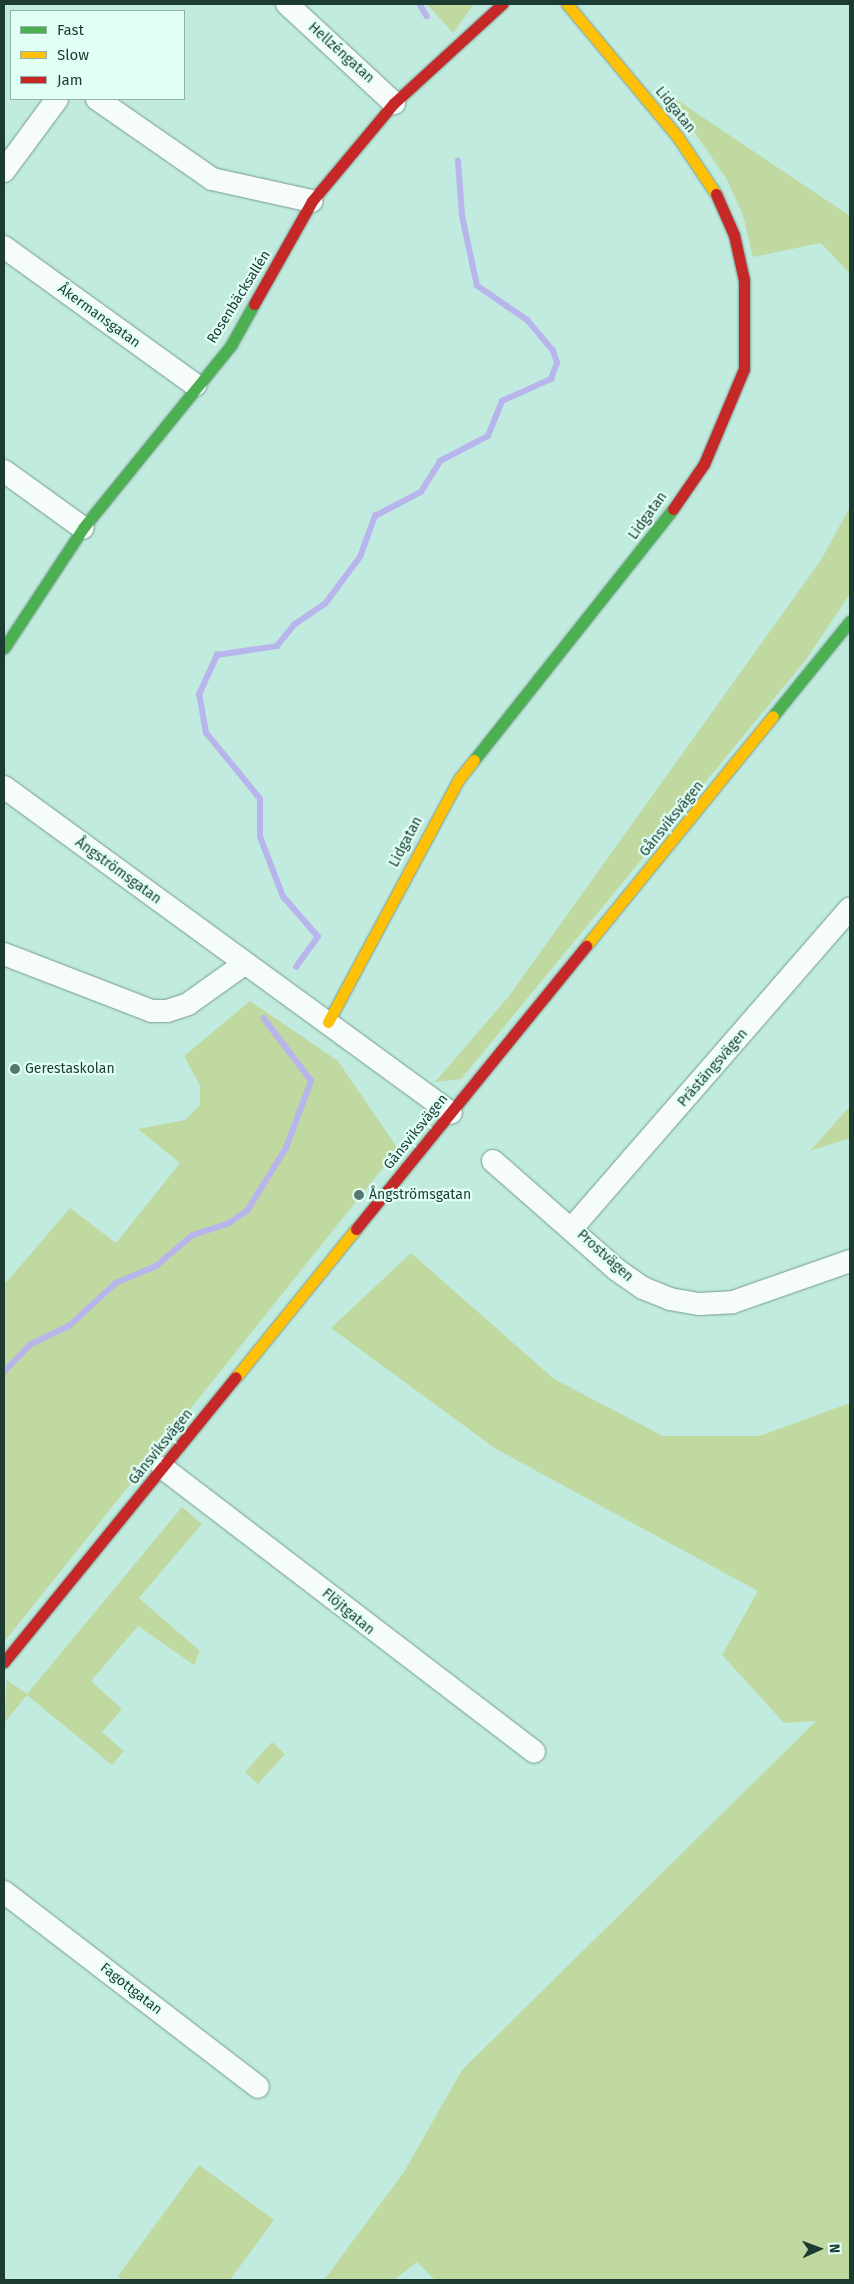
<!DOCTYPE html>
<html>
<head>
<meta charset="utf-8">
<style>
  body { margin:0 }
  #map { position:relative; width:854px; height:2284px; overflow:hidden; background:#c0ebde; font-family:"Fira Sans",sans-serif }
  div>[style] { position:absolute }
  [style*='--x'] { left:calc(var(--x)*1px); top:calc(var(--y)*1px); width:calc(var(--w)*1px); rotate:calc(var(--a)*1deg) }
  .green>* { inset:0; background:#c0d9a1 }
  .stream>* { height:5.5px; margin:-2.75px; padding:0 2.75px; transform-origin:2.75px; border-radius:2.75px; background:#b7b5ec }
  .roads { filter:drop-shadow(0 0 1px #769a90) drop-shadow(0 0 1px #769a90) }
  .street>* { height:22px; margin:-11px; padding:0 11px; transform-origin:11px; border-radius:11px; background:#f6fcfa }
  .fast>* { height:11px; margin:-5.5px; padding:0 5.5px; transform-origin:5.5px; border-radius:5.5px; background:#4caf50 }
  .slow>* { height:11px; margin:-5.5px; padding:0 5.5px; transform-origin:5.5px; border-radius:5.5px; background:#ffc107 }
  .jam>* { height:11px; margin:-5.5px; padding:0 5.5px; transform-origin:5.5px; border-radius:5.5px; background:#c62828 }
  .dots>* { width:14px; height:14px; translate:-50% -50%; box-sizing:border-box; border:2px solid #e1fff5; border-radius:50% }
  span { translate:-50% -50%; white-space:nowrap; text-align:center; line-height:1.15; -webkit-text-stroke:4.5px #e1fff5; paint-order:stroke }
  .street-label { font-size:14px; color:#1b3b33 }
  .poi-label { font-size:14px; color:#1b3b33 }
  .left { translate:0 -50%; text-align:left }
  .frame { position:absolute; inset:0; border:5px solid #1b3b33; pointer-events:none }
  .legend { position:absolute; left:10px; top:10px; width:175px; height:90px; box-sizing:border-box; background:#e1fff5; border:1px solid #92b1a7; margin:0; padding:6px 9px; list-style:none; font-size:15px; color:#1b3b33 }
  .legend li { display:flex; align-items:center; gap:10px; height:25px }
  .legend b { width:25px; border:1px solid #92b1a7 }
  .north { position:absolute; left:794px; top:2224px; width:50px; height:50px; -webkit-text-stroke:4px #e1fff5; paint-order:stroke; rotate:88deg; font-size:14px; font-weight:700; line-height:20px; text-align:center; color:#1b3b33 }
  .north::after { content:''; display:block; margin:auto; width:18px; height:22px; background:#1b3b33; clip-path:polygon(50% 0,100% 100%,50% 72%,0 100%) }
</style>
</head>
<body>
<div id="map">
  <div class="green">
    <i style="clip-path:polygon(427px 4px,474px 4px,453px 33px)"></i>
    <i style="clip-path:polygon(668px 94px,850px 216px,850px 274px,821px 243px,753px 257px,743px 215px,726px 178px)"></i>
    <i style="clip-path:polygon(850px 507px,850px 594px,805px 661px,461px 1079px,435px 1082px,509px 996px,821px 560px)"></i>
    <i style="clip-path:polygon(250px 1001px,338px 1061px,398px 1149px,4px 1642px,4px 1285px,70px 1208px,116px 1243px,180px 1163px,138px 1129px,185px 1120px,200px 1105px,200px 1086px,184px 1056px)"></i>
    <i style="clip-path:polygon(850px 1106px,850px 1138px,810px 1151px)"></i>
    <i style="clip-path:polygon(411px 1253px,554px 1379px,663px 1436px,759px 1436px,850px 1403px,850px 2280px,435px 2280px,417px 2262px,394px 2280px,324px 2280px,404px 2172px,462px 2070px,816px 1721px,784px 1723px,722px 1655px,758px 1591px,496px 1449px,331px 1328px)"></i>
    <i style="clip-path:polygon(182px 1507px,202px 1524px,139px 1598px,200px 1651px,194px 1665px,138px 1626px,91px 1681px,122px 1709px,102px 1732px,124px 1751px,112px 1765px,27px 1695px,4px 1723px,7px 1680px,27px 1694px)"></i>
    <i style="clip-path:polygon(272px 1742px,285px 1754px,258px 1784px,245px 1772px)"></i>
    <i style="clip-path:polygon(199px 2165px,274px 2220px,230px 2280px,123px 2280px,118px 2276px)"></i>
  </div>
  <div class="stream">
    <i style="--x:420;--y:4;--w:14;--a:60"></i>
    <i style="--x:296;--y:967;--w:37;--a:-54"></i>
    <i style="--x:318;--y:937;--w:53;--a:-131.2"></i>
    <i style="--x:283;--y:897;--w:64;--a:-111"></i>
    <i style="--x:260;--y:837;--w:38;--a:-90"></i>
    <i style="--x:260;--y:799;--w:85;--a:-129.3"></i>
    <i style="--x:206;--y:733;--w:39;--a:-100"></i>
    <i style="--x:199;--y:695;--w:44;--a:-65.8"></i>
    <i style="--x:217;--y:655;--w:61;--a:-8.5"></i>
    <i style="--x:277;--y:646;--w:28;--a:-51"></i>
    <i style="--x:295;--y:624;--w:36;--a:-34"></i>
    <i style="--x:325;--y:604;--w:59;--a:-53.3"></i>
    <i style="--x:360;--y:557;--w:44;--a:-69.9"></i>
    <i style="--x:375;--y:516;--w:52;--a:-27.6"></i>
    <i style="--x:421;--y:492;--w:36;--a:-58"></i>
    <i style="--x:440;--y:461;--w:54;--a:-27.5"></i>
    <i style="--x:488;--y:436;--w:38;--a:-68"></i>
    <i style="--x:502;--y:401;--w:54;--a:-24.2"></i>
    <i style="--x:551;--y:379;--w:17;--a:-69"></i>
    <i style="--x:557;--y:363;--w:13;--a:-108"></i>
    <i style="--x:553;--y:351;--w:39;--a:-130"></i>
    <i style="--x:528;--y:321;--w:62;--a:-145.5"></i>
    <i style="--x:477;--y:286;--w:72;--a:-102.1"></i>
    <i style="--x:462;--y:216;--w:55;--a:-94.2"></i>
    <i style="--x:4;--y:1372;--w:39;--a:-46"></i>
    <i style="--x:31;--y:1344;--w:42;--a:-25.3"></i>
    <i style="--x:69;--y:1326;--w:64;--a:-42.5"></i>
    <i style="--x:116;--y:1283;--w:43;--a:-23"></i>
    <i style="--x:156;--y:1266;--w:48;--a:-40"></i>
    <i style="--x:193;--y:1235;--w:38;--a:-18"></i>
    <i style="--x:229;--y:1223;--w:22;--a:-34"></i>
    <i style="--x:247;--y:1211;--w:74;--a:-58.2"></i>
    <i style="--x:286;--y:1148;--w:72;--a:-69.5"></i>
    <i style="--x:311;--y:1081;--w:78;--a:-127.2"></i>
  </div>
  <div class="roads">
    <div class="street">
      <i style="--x:287;--y:4;--w:146;--a:42.8"></i>
      <i style="--x:97;--y:99;--w:140;--a:34.8"></i>
      <i style="--x:212;--y:179;--w:102;--a:12.4"></i>
      <i style="--x:4;--y:171;--w:89;--a:-53.6"></i>
      <i style="--x:4;--y:247;--w:236;--a:35.8"></i>
      <i style="--x:4;--y:471;--w:97;--a:35.8"></i>
      <i style="--x:4;--y:787;--w:553;--a:36.1"></i>
      <i style="--x:4;--y:954;--w:159;--a:21.1"></i>
      <i style="--x:152;--y:1011;--w:15;--a:0"></i>
      <i style="--x:167;--y:1011;--w:22;--a:-18"></i>
      <i style="--x:188;--y:1004;--w:69;--a:-35.5"></i>
      <i style="--x:493;--y:1161;--w:165;--a:41.3"></i>
      <i style="--x:617;--y:1270;--w:32;--a:35"></i>
      <i style="--x:643;--y:1288;--w:29;--a:22"></i>
      <i style="--x:670;--y:1299;--w:29;--a:10"></i>
      <i style="--x:699;--y:1304;--w:34;--a:-3"></i>
      <i style="--x:733;--y:1302;--w:124;--a:-19.3"></i>
      <i style="--x:573;--y:1227;--w:422;--a:-49"></i>
      <i style="--x:163;--y:1468;--w:467;--a:37.4"></i>
      <i style="--x:4;--y:1892;--w:320;--a:37.5"></i>
    </div>
    <div class="fast">
      <i style="--x:4;--y:648;--w:144;--a:-56.6"></i>
      <i style="--x:83;--y:528;--w:235;--a:-51"></i>
      <i style="--x:231;--y:345;--w:47;--a:-60.7"></i>
      <i style="--x:773;--y:716;--w:122;--a:-51"></i>
      <i style="--x:474;--y:760;--w:320;--a:-51.6"></i>
    </div>
    <div class="slow">
      <i style="--x:567;--y:4;--w:172;--a:50.2"></i>
      <i style="--x:677;--y:136;--w:70;--a:56.1"></i>
      <i style="--x:586;--y:946;--w:296;--a:-50.9"></i>
      <i style="--x:328;--y:1022;--w:276;--a:-61.7"></i>
      <i style="--x:459;--y:779;--w:24;--a:-52"></i>
      <i style="--x:236;--y:1377;--w:191;--a:-51"></i>
    </div>
    <div class="jam">
      <i style="--x:254;--y:304;--w:118;--a:-60.6"></i>
      <i style="--x:312;--y:201;--w:128;--a:-50.1"></i>
      <i style="--x:394;--y:103;--w:147;--a:-42.5"></i>
      <i style="--x:673;--y:509;--w:55;--a:-55.4"></i>
      <i style="--x:704;--y:464;--w:103;--a:-67.2"></i>
      <i style="--x:744;--y:369;--w:89;--a:-90"></i>
      <i style="--x:744;--y:280;--w:46;--a:-102.5"></i>
      <i style="--x:734;--y:235;--w:45;--a:-113.7"></i>
      <i style="--x:356;--y:1229;--w:365;--a:-50.9"></i>
      <i style="--x:4;--y:1662;--w:367;--a:-50.9"></i>
    </div>
  </div>
  <div class="dots">
    <i style="left:15px;top:1069px;background:#55796f"></i>
    <i style="left:359px;top:1195px;background:#55796f"></i>
  </div>
  <div class="street-label">
    <span style="left:341px;top:53px;rotate:42deg">Hellzéngatan</span>
    <span style="left:675px;top:110px;rotate:51deg">Lidgatan</span>
    <span style="left:239px;top:297px;rotate:-58deg">Rosenbäcksallén</span>
    <span style="left:99px;top:316px;rotate:36deg">Åkermansgatan</span>
    <span style="left:648px;top:516px;rotate:-54deg">Lidgatan</span>
    <span style="left:672px;top:819px;rotate:-51deg">Gånsviksvägen</span>
    <span style="left:406px;top:842px;rotate:-62deg">Lidgatan</span>
    <span style="left:118px;top:871px;rotate:36deg">Ångströmsgatan</span>
    <span style="left:713px;top:1068px;rotate:-49deg">Prästängsvägen</span>
    <span style="left:416px;top:1132px;rotate:-51deg">Gånsviksvägen</span>
    <span style="left:605px;top:1256px;rotate:42deg">Prostvägen</span>
    <span style="left:161px;top:1447px;rotate:-51deg">Gånsviksvägen</span>
    <span style="left:348px;top:1612px;rotate:40deg">Flöjtgatan</span>
    <span style="left:131px;top:1989px;rotate:38deg">Fagottgatan</span>
  </div>
  <div class="poi-label">
    <span class="left" style="left:25px;top:1069px">Gerestaskolan</span>
    <span class="left" style="left:369px;top:1195px">Ångströmsgatan</span>
  </div>
  <div class="frame"></div>
  <ul class="legend">
  <li><b style="height:6px;background:#4caf50"></b>Fast</li>
  <li><b style="height:6px;background:#ffc107"></b>Slow</li>
  <li><b style="height:6px;background:#c62828"></b>Jam</li>
  </ul>
  <div class="north">N</div>
</div>
</body>
</html>
